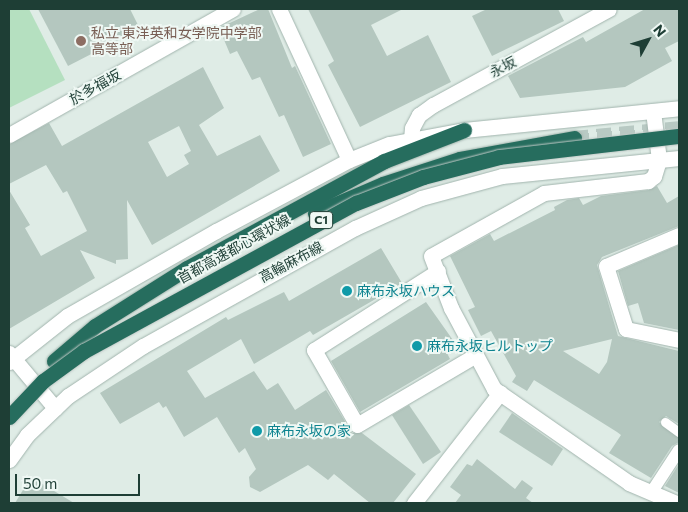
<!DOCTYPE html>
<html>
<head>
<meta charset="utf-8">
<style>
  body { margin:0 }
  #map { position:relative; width:688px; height:512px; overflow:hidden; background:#dfece6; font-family:Commissioner,"Noto Sans JP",sans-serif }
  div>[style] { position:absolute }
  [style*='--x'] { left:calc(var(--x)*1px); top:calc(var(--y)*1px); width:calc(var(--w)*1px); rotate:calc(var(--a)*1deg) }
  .green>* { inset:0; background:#b5e0c0 }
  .building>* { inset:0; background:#b4c7bf }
  .motorway-tunnel>* { height:15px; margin-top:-7.5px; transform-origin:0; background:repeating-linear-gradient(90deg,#b8c9c3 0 15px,transparent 0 23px) }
  .roads { filter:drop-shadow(0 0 1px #a1b4ad) drop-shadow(0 0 1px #a1b4ad) }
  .service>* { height:9px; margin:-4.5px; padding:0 4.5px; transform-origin:4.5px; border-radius:4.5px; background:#fff }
  .pedestrian>* { height:12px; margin:-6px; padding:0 6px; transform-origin:6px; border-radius:6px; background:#fff }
  .minor>* { height:15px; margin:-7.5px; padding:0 7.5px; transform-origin:7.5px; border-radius:7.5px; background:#fff }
  .secondary>* { height:15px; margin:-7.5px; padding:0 7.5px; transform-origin:7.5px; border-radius:7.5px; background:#fff }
  .motorway>* { height:15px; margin:-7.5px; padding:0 7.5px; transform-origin:7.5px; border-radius:7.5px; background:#266d5e }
  .bridges { filter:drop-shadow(0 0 1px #c0c9c6) drop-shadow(0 0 1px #c0c9c6) }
  .motorway-bridge>* { height:15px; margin:-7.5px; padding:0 7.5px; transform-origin:7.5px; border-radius:7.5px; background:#266d5e }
  .dots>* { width:14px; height:14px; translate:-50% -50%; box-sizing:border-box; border:2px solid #eff8f4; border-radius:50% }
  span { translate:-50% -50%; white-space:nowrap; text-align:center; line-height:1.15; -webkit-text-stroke:4px #eff8f4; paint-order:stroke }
  .shield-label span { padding:1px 4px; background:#eff8f4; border:1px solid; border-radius:4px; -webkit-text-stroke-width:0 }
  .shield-label { font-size:12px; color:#1e3e35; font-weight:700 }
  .education-label { font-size:14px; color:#785e54 }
  .left { translate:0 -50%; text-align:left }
  .street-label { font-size:14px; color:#1e3e35 }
  .culture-label { font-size:14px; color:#0d838f }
  .frame { position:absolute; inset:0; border:10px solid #1e3e35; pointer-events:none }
  .north { position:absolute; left:623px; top:15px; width:50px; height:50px; -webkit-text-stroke:4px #eff8f4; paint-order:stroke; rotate:51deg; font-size:14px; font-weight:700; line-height:20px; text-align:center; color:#1e3e35 }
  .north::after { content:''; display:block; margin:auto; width:18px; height:22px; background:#1e3e35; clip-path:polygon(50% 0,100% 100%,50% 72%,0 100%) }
  .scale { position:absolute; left:15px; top:474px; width:125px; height:22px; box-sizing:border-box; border:2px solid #1e3e35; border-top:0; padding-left:6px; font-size:15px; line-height:18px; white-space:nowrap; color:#1e3e35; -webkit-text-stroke:4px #eff8f4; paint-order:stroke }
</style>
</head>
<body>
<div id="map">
  <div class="green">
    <i style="clip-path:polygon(9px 9px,29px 9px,65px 80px,9px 108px)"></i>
  </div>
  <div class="building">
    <i style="clip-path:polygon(38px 9px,130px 9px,140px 29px,68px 66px)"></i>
    <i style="clip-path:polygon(260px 9px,268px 9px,292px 68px,295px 66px,331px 144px,303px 157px,284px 115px,279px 117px,260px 77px,252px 80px,237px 51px,230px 54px,219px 28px)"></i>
    <i style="clip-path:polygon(308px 9px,403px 9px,371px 25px,387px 56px,428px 35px,451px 82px,360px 127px,328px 65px,334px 61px)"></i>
    <i style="clip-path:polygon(487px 9px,558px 9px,564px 21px,492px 56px,472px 16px)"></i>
    <i style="clip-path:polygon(645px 9px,679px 9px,679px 41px,665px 48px,672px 61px,625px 87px,520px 98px,508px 76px,583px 37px,586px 42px)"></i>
    <i style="clip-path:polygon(evenodd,203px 67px,224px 108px,199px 125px,217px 156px,260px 135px,280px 171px,152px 245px,127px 200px,128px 259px,116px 260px,116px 264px,80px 250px,95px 278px,9px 329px,9px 190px,30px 225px,25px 228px,41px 256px,87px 231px,67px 191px,63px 193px,46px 165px,9px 184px,9px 144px,49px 123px,62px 146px,203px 67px,179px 126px,191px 151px,184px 155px,189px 164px,167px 177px,148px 142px,179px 126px)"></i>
    <i style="clip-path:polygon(evenodd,657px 186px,667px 203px,679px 196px,679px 226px,602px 257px,597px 265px,618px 336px,679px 351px,679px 424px,666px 416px,659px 422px,679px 438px,679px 442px,672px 446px,651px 478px,609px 453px,621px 435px,617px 432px,534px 380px,527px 391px,512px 382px,516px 376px,491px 331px,481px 336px,468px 310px,475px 307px,450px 256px,490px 234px,494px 241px,555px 210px,554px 207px,567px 200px,579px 198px,583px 205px,601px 196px,649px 190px,657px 186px,612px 339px,607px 362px,599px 374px,563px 351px,612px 339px)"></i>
    <i style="clip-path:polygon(679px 245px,679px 330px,644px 323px,638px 303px,628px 306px,618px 271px)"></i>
    <i style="clip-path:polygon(381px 248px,402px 283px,393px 289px,313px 335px,310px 331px,254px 364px,241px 339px,187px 371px,205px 398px,254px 371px,267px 390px,278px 383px,295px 410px,326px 390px,352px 433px,362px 433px,416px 474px,393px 503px,370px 503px,334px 474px,328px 480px,308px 465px,260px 492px,250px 487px,249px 477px,256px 469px,245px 448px,239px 453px,217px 417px,184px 437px,166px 406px,163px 408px,159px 402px,120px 424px,100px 393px,226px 317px,228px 320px,284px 292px,289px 301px)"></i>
    <i style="clip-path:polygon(426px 302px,455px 343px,445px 349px,450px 359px,360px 412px,331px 361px)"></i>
    <i style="clip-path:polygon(409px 405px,441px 452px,423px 464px,392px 415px)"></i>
    <i style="clip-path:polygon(512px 413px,563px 449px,552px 466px,499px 432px)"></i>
    <i style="clip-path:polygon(477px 459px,515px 489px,522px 480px,533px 488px,526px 498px,533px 503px,455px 503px,461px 495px,450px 487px,467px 464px,472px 466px)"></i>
    <i style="clip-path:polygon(679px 464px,679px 493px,665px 486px)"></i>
    <i style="clip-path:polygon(31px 477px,74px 503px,15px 503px)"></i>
  </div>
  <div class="motorway-tunnel">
    <i style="--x:574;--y:138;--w:105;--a:-5.4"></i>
  </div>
  <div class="roads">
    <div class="service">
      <i style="--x:665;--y:422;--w:17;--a:36"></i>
    </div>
    <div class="pedestrian">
      <i style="--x:651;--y:493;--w:51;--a:-56.9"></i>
    </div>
    <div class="minor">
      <i style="--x:279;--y:9;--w:166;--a:65.1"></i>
      <i style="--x:653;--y:111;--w:49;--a:83"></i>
      <i style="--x:659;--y:160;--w:17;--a:107"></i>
      <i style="--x:654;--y:176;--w:8;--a:140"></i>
      <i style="--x:648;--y:181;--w:105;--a:173.4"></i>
      <i style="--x:544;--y:193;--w:129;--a:150.9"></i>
      <i style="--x:431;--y:256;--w:56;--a:69"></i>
      <i style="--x:451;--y:308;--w:92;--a:62"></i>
      <i style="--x:494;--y:389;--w:165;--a:34.8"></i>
      <i style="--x:629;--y:483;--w:51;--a:23.1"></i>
      <i style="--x:9;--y:135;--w:257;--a:-29.4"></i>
      <i style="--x:411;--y:138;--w:10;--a:-84"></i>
      <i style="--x:412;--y:128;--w:15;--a:-62"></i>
      <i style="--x:419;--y:115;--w:17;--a:-36"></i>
      <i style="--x:433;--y:105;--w:200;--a:-28.6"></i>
      <i style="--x:679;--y:235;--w:79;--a:157"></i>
      <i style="--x:606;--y:266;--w:66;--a:72.4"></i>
      <i style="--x:626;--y:329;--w:54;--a:11.7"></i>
      <i style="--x:438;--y:271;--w:147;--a:147.5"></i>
      <i style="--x:314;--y:350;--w:86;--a:60.2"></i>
      <i style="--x:357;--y:425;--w:136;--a:-30.5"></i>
      <i style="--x:9;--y:353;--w:72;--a:50.1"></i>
      <i style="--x:414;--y:503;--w:140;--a:-52"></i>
    </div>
    <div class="secondary">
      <i style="--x:9;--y:362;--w:74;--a:-38.4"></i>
      <i style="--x:67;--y:316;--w:172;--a:-29.7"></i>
      <i style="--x:216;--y:231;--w:151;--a:-28.1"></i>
      <i style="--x:349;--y:160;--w:43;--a:-21.8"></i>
      <i style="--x:389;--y:144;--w:76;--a:-10.6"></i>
      <i style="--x:464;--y:130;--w:216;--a:-5.8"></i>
      <i style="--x:9;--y:460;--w:31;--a:-54"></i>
      <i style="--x:27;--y:435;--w:57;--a:-43.6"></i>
      <i style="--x:68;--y:396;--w:90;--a:-33.7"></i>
      <i style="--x:143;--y:346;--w:243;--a:-29.1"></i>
      <i style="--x:355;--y:228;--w:72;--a:-24.4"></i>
      <i style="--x:421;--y:198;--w:84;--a:-15.2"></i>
      <i style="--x:502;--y:176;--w:178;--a:-5.8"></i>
    </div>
    <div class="motorway">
      <i style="--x:315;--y:213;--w:74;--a:-23.1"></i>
      <i style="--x:383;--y:184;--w:81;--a:-18"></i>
      <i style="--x:460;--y:159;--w:116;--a:-10.4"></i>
      <i style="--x:54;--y:361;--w:54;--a:-40.5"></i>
      <i style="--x:95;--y:326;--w:109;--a:-32.2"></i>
      <i style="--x:187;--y:268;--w:224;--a:-28.5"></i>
      <i style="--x:384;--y:161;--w:86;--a:-21.2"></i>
    </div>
  </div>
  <div class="bridges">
    <div class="motorway-bridge">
      <i style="--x:9;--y:417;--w:50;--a:-46.6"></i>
      <i style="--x:43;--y:381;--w:51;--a:-36.2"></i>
      <i style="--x:84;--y:351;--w:310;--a:-28.6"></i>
      <i style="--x:356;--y:203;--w:72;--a:-21.2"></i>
      <i style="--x:423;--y:177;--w:79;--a:-14.7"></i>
      <i style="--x:499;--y:157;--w:181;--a:-6.7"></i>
    </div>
  </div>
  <div class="dots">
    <i style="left:81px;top:41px;background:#8d6e63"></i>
    <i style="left:347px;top:291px;background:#0f9aa8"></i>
    <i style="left:417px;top:346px;background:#0f9aa8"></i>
    <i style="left:257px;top:431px;background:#0f9aa8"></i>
  </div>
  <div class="shield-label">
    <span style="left:321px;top:220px">C1</span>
  </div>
  <div class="education-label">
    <span class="left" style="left:91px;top:41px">私立 東洋英和女学院中学部<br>高等部</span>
  </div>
  <div class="street-label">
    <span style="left:503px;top:67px;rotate:-28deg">永坂</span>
    <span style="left:95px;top:87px;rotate:-29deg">於多福坂</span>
    <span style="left:234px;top:249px;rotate:-29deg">首都高速都心環状線</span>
    <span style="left:291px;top:262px;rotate:-28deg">高輪麻布線</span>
  </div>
  <div class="culture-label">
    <span class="left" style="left:357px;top:291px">麻布永坂ハウス</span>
    <span class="left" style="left:427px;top:346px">麻布永坂ヒルトップ</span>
    <span class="left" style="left:267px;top:431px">麻布永坂の家</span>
  </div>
  <div class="frame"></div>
  <div class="north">N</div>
  <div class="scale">50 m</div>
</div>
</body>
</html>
